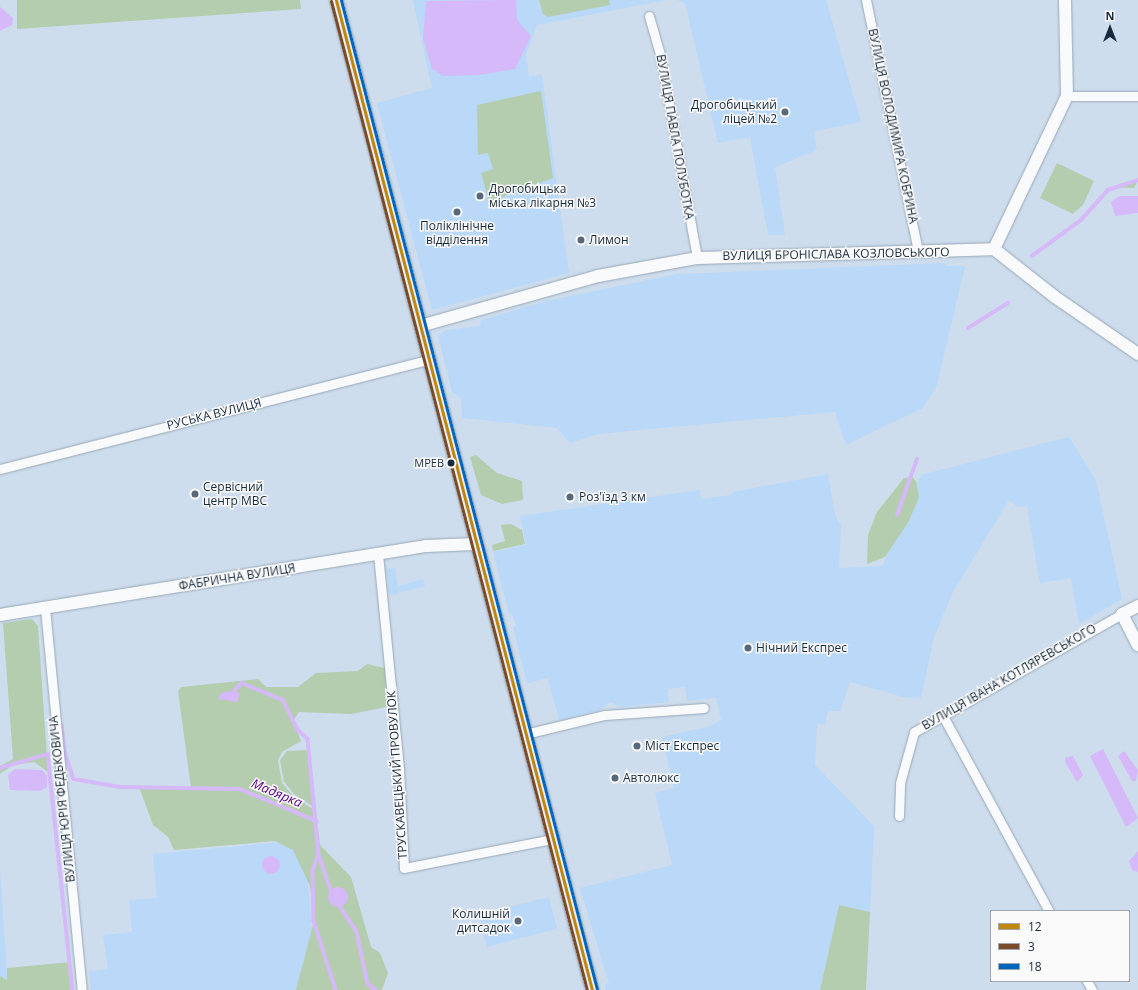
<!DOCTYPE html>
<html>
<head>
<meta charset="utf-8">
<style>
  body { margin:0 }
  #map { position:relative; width:1138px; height:990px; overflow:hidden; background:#cedded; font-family:"Open Sans",sans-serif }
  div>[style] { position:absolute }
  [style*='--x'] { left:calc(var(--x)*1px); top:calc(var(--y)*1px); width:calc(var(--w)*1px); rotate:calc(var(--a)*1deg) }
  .built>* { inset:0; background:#bad8f7 }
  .green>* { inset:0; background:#b4cdaf }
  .water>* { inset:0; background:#d6b9f8 }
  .round { border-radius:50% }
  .stream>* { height:3.5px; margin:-1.75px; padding:0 1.75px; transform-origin:1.75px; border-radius:1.75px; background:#d6b9f8 }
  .roads { filter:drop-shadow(0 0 1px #98a7b6) drop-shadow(0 0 1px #98a7b6) }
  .minor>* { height:9px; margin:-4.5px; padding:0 4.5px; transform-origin:4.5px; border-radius:4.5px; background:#f8fafc }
  .tertiary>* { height:12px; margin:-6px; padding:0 6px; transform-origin:6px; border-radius:6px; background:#f8fafc }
  .secondary>* { height:13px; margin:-6.5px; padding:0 6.5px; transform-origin:6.5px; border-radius:6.5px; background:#eaeef2 }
  .bus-1>* { height:3px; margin:-1.5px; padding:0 1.5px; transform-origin:1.5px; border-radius:1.5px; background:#bf870f }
  .bus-2>* { height:3px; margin:-1.5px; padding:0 1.5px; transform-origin:1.5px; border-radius:1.5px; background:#7a4b2a }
  .bus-3>* { height:3px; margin:-1.5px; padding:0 1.5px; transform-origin:1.5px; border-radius:1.5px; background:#0065bd }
  .dots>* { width:11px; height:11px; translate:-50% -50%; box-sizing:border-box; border:2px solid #fafafa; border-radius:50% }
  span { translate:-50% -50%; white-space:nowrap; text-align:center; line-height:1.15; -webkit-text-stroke:3px #fafafa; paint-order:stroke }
  .bus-label { font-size:11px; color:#17293c }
  .right { translate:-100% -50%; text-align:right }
  .poi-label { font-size:12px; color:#17293c }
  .left { translate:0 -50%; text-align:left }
  .street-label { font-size:12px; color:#17293c }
  .water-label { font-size:13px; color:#5c0084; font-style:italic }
  .legend { position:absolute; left:990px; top:910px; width:140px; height:72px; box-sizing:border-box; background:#fafafa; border:1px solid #9fa6ae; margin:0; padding:5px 7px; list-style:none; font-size:12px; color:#17293c }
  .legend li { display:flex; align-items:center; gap:8px; height:20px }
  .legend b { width:20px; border:1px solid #9fa6ae }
  .north { position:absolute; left:1090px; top:8px; width:40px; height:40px; -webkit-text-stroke:3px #fafafa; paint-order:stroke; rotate:0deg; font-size:11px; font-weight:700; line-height:16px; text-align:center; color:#17293c }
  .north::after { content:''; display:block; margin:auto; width:14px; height:18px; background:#17293c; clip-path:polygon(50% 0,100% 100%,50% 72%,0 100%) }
</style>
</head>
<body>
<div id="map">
  <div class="built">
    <i style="clip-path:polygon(413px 0,666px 0,537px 25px,526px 54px,529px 76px,542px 75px,569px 273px,432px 310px,377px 103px,432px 88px)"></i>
    <i style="clip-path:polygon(677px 0,826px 0,861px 122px,814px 131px,817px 150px,775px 167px,785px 235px,768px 235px,750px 137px,718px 143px,685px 3px)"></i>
    <i style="clip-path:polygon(945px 263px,945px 266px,965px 266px,937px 385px,923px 408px,846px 445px,835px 412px,599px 434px,570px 443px,557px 428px,462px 418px,461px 398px,452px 392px,438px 336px,446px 330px,480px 326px,481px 320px,546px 301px,677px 274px)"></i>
    <i style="clip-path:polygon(1069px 437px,1096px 480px,1122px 599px,1079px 624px,1071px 578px,1040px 583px,1027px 506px,1017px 507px,1009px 500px,953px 592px,934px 637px,921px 698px,903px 697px,850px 682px,840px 711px,828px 711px,825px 725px,817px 724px,815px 765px,874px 826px,870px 912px,839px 905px,820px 990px,606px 990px,605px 984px,609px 983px,580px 888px,672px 865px,655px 793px,674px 788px,662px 737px,711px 726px,721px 720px,716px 698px,687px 701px,685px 687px,668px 689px,669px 702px,621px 707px,611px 702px,598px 711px,559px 720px,548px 678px,527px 683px,513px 627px,516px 626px,512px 614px,509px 613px,493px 552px,526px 545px,520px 516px,700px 490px,701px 499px,731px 495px,733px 492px,828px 474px,835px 515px,841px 525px,839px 568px,882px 566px,921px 475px)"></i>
    <i style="clip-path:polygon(395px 568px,399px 594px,389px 595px,386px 569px)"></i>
    <i style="clip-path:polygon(423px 579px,425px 586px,400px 592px,398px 586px)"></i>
    <i style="clip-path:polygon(304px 840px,314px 949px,308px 990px,91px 990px,89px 971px,108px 969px,103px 935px,132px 932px,129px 900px,157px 898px,153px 854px)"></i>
    <i style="clip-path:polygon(0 869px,3px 914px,8px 990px,0 990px)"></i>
    <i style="clip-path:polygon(549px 897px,557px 929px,487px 947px,479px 914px)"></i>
  </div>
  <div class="green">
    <i style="clip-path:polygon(17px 0,300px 0,301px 9px,17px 29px)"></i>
    <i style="clip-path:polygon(539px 0,609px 0,610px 5px,548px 17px,543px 14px)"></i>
    <i style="clip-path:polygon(541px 91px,553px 178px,489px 202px,481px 173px,493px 169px,488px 153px,478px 155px,477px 105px)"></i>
    <i style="clip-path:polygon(1057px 163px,1094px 181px,1083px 205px,1073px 214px,1040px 198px)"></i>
    <i style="clip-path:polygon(1138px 180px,1134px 188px,1112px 187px,1125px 182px)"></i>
    <i style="clip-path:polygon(476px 455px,497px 473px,522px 481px,523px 500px,502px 504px,481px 495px,470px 457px)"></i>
    <i style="clip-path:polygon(912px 477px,916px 481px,919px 497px,909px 521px,885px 557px,867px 564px,868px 535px,877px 512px,904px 478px)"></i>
    <i style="clip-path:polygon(511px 524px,522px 530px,525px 544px,493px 551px,492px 545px,505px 541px,501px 525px)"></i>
    <i style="clip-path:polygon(32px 619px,38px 626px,48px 772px,34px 762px,13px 765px,0 774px,0 766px,13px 759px,3px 623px)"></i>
    <i style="clip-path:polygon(367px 664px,385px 668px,386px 707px,351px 714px,299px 712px,293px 721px,301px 741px,282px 752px,278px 760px,282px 783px,293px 796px,316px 811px,320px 845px,351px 877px,371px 947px,380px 953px,388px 973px,382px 990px,296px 990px,314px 921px,310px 886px,293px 850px,275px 841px,174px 850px,168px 837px,153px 825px,139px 787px,191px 788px,178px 691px,181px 687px,258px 679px,266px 687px,298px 687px,316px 673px,358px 671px)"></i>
    <i style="clip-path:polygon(307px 750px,314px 807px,294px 794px,284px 782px,280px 760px,287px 751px)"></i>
    <i style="clip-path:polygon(839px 905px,870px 912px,866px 990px,820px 990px)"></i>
    <i style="clip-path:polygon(71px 962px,73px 990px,0 990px,0 976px,7px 980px,7px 968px)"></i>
  </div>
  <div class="water">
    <i style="clip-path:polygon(516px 0,517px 20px,531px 36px,515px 69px,480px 75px,443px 76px,432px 69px,423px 38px,426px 1px)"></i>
    <i style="clip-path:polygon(0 7px,13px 18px,12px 25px,0 31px)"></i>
    <i style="clip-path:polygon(1119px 196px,1138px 196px,1138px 213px,1115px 216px,1111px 202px)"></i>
    <i style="clip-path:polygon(235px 690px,240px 694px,237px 702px,218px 699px,221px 693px)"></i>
    <i style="clip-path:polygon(1103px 749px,1138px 818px,1126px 827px,1090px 756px)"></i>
    <i style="clip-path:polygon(1124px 751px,1138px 770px,1136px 781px,1132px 781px,1118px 756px)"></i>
    <i style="clip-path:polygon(1073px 756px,1083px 775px,1077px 782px,1065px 762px,1065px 758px)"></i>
    <i style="clip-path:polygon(15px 769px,42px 770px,47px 776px,47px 787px,40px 791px,10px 790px,8px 775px)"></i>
    <i style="clip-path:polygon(1138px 851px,1138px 872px,1132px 870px,1129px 861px)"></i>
    <i class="round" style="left:262px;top:856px;width:18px;height:18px"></i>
    <i class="round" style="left:328px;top:887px;width:20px;height:20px"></i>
  </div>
  <div class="stream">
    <i style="--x:1032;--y:256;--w:61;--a:-36.3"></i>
    <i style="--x:1081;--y:220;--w:40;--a:-48"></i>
    <i style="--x:1108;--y:190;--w:32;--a:-18"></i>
    <i style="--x:968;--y:328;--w:47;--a:-32"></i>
    <i style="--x:897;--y:515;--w:59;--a:-70.3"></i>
    <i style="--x:235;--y:690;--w:10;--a:-45"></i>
    <i style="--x:242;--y:683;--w:44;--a:22.5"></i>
    <i style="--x:283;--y:700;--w:34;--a:63"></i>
    <i style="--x:298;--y:730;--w:13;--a:42"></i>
    <i style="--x:308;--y:739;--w:117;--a:84.6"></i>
    <i style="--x:319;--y:855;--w:40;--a:71.1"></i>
    <i style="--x:62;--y:725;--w:27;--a:84"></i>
    <i style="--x:65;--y:752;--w:28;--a:72"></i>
    <i style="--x:74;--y:779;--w:48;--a:9.7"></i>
    <i style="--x:121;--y:787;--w:119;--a:1"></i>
    <i style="--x:240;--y:789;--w:83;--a:22.6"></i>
    <i style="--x:0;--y:768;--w:50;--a:-16.3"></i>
    <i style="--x:48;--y:754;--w:237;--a:84"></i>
    <i style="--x:319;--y:855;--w:17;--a:111"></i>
    <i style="--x:313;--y:871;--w:50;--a:88.9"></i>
    <i style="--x:314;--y:921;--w:72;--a:72.3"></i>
    <i style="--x:337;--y:902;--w:36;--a:56"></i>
    <i style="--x:357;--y:932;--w:53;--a:78.1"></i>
    <i style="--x:368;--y:984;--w:10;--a:37"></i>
  </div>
  <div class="roads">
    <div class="minor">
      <i style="--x:866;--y:0;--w:257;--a:78.3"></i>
      <i style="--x:649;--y:16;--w:40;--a:74"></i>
      <i style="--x:660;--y:54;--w:207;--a:79.7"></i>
      <i style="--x:1067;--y:96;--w:71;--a:0"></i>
      <i style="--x:0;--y:469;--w:442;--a:-14.3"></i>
      <i style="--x:378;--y:554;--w:216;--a:84.4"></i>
      <i style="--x:399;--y:769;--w:99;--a:87.1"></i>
      <i style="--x:404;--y:868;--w:151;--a:-11.1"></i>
      <i style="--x:45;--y:608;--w:384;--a:84.5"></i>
      <i style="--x:943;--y:716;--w:222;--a:61.5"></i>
      <i style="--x:525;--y:734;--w:82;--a:-13.4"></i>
      <i style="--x:605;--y:715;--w:99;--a:-4"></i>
      <i style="--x:899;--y:816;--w:33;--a:-88"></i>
      <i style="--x:900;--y:783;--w:53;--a:-74.6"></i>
      <i style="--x:914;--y:732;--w:239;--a:-29.6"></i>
      <i style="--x:1087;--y:981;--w:10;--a:61"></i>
    </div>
    <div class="tertiary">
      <i style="--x:994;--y:249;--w:170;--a:-64.5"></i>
      <i style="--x:1067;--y:96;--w:96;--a:-91.2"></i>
      <i style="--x:994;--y:249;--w:78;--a:38.2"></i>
      <i style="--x:1055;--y:297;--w:101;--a:34.5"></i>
      <i style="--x:420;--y:326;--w:185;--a:-15.7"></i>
      <i style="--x:598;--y:276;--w:101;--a:-10.3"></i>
      <i style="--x:697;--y:258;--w:297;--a:-1.7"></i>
      <i style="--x:1138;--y:606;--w:18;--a:153"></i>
      <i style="--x:1122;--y:614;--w:35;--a:63"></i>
      <i style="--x:0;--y:615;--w:432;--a:-9.2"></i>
      <i style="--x:426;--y:546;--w:49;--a:-2.3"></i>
    </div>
    <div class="secondary">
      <i style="--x:336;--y:0;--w:1023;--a:75.5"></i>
    </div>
  </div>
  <div class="bus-1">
    <i style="--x:336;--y:0;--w:1023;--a:75.5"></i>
  </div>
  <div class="bus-2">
    <i style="--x:331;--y:1;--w:1022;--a:75.49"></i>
  </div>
  <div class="bus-3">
    <i style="--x:341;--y:0;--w:1022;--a:75.49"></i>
  </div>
  <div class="dots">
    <i style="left:785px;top:112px;background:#57687a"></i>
    <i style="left:480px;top:196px;background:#57687a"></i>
    <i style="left:457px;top:212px;background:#57687a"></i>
    <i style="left:581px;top:240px;background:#57687a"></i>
    <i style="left:451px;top:463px;background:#17293c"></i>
    <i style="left:195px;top:494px;background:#57687a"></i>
    <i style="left:570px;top:497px;background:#57687a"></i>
    <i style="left:748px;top:648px;background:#57687a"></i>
    <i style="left:637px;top:746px;background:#57687a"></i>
    <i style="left:615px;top:778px;background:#57687a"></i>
    <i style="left:518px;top:921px;background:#57687a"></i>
  </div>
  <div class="bus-label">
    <span class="right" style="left:444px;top:463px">МРЕВ</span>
  </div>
  <div class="poi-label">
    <span class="right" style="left:777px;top:112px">Дрогобицький<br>ліцей №2</span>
    <span class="left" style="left:489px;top:196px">Дрогобицька<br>міська лікарня №3</span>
    <span style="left:457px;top:233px">Поліклінічне<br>відділення</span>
    <span class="left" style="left:589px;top:240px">Лимон</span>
    <span class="left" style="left:203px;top:494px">Сервісний<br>центр МВС</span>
    <span class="left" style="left:579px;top:497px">Роз'їзд 3 км</span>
    <span class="left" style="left:756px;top:648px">Нічний Експрес</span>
    <span class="left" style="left:645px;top:746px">Міст Експрес</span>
    <span class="left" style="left:623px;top:778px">Автолюкс</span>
    <span class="right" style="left:510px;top:921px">Колишній<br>дитсадок</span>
  </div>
  <div class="street-label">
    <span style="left:893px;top:126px;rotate:78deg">ВУЛИЦЯ ВОЛОДИМИРА КОБРИНА</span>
    <span style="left:675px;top:137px;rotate:80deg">ВУЛИЦЯ ПАВЛА ПОЛУБОТКА</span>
    <span style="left:836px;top:254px;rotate:-1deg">ВУЛИЦЯ БРОНІСЛАВА КОЗЛОВСЬКОГО</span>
    <span style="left:214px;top:414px;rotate:-14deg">РУСЬКА ВУЛИЦЯ</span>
    <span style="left:237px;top:577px;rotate:-9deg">ФАБРИЧНА ВУЛИЦЯ</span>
    <span style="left:1009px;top:677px;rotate:-30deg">ВУЛИЦЯ ІВАНА КОТЛЯРЕВСЬКОГО</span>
    <span style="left:397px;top:775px;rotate:-94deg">ТРУСКАВЕЦЬКИЙ ПРОВУЛОК</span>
    <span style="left:62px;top:799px;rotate:-96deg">ВУЛИЦЯ ЮРІЯ ФЕДЬКОВИЧА</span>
  </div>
  <div class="water-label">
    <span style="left:277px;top:793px;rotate:23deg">Мадярка</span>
  </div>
  <ul class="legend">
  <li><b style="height:5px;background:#bf870f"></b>12</li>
  <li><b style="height:5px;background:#7a4b2a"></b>3</li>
  <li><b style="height:5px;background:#0065bd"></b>18</li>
  </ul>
  <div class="north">N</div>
</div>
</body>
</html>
